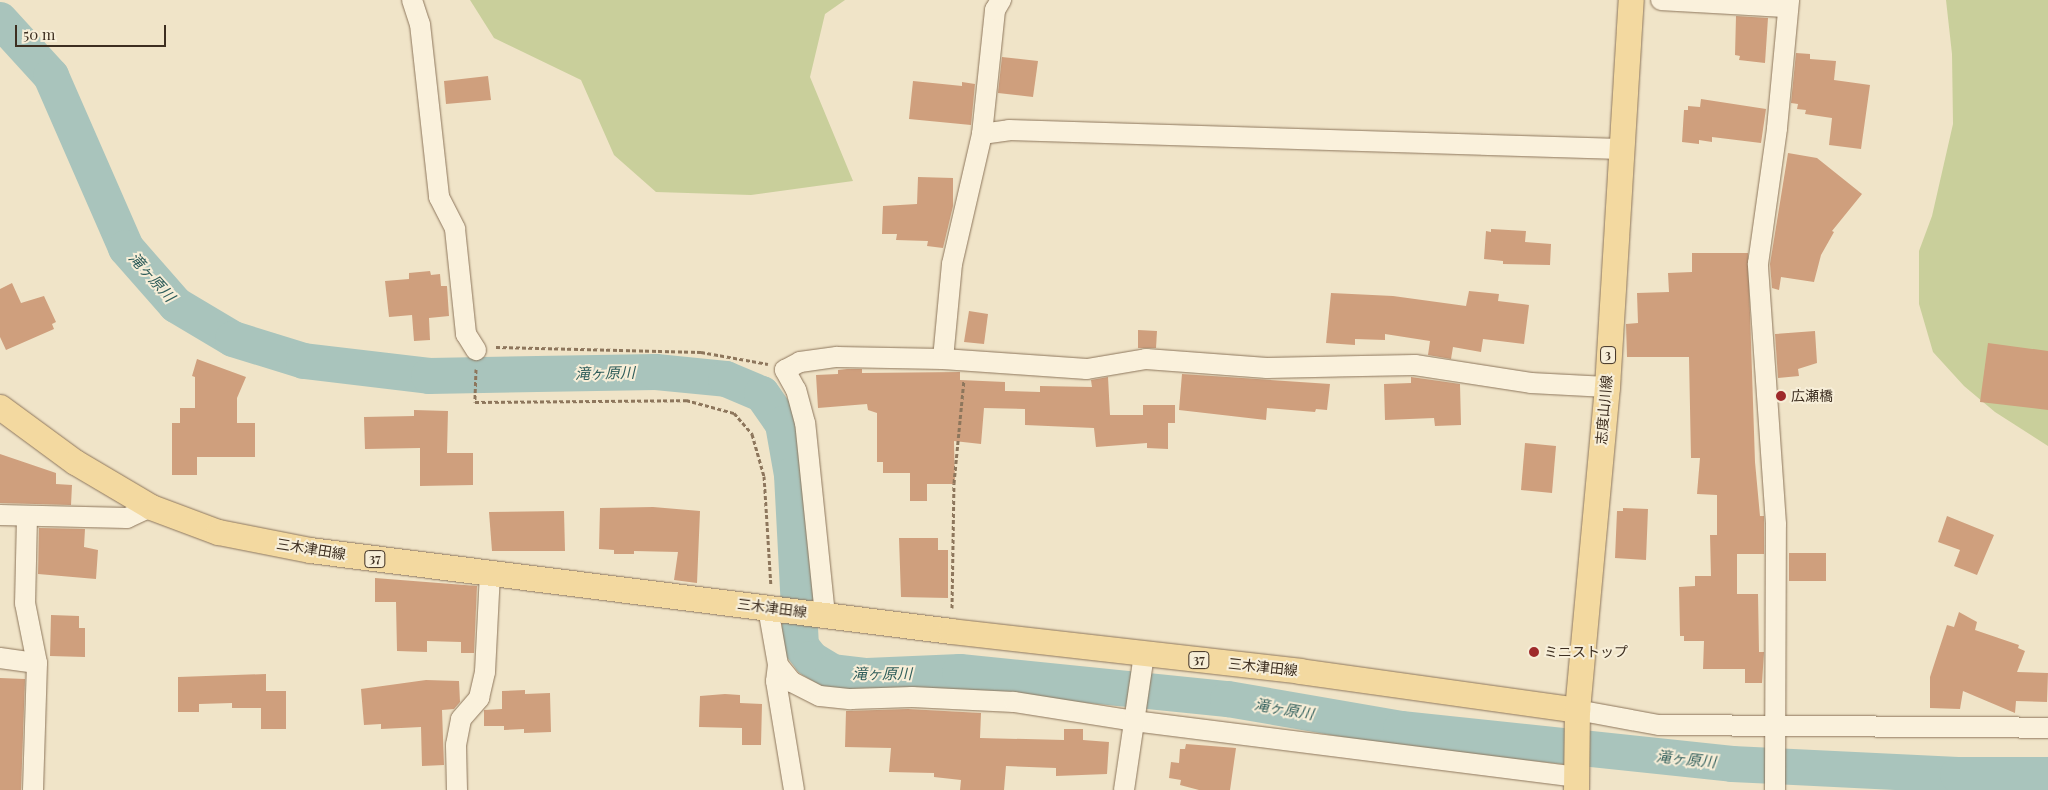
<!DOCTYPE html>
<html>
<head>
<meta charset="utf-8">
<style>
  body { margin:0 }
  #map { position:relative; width:2048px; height:790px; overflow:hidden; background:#f0e4c8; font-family:"Playfair Display","Noto Sans JP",serif }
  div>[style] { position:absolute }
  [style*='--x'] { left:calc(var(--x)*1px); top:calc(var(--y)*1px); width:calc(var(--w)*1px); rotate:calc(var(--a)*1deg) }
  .green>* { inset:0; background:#c9cf9b }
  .river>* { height:36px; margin:-18px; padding:0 18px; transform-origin:18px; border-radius:18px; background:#a9c4bc }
  .building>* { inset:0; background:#cf9f7d }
  .path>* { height:3px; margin-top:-1.5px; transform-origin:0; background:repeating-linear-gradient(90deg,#8d765c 0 4px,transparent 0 6.5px) }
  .roads { filter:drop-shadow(0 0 1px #8d765c) drop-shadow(0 0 1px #8d765c) }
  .minor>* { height:20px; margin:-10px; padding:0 10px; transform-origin:10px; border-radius:10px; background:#faf1dc }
  .major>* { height:25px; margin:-12.5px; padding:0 12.5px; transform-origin:12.5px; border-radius:12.5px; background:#f3d9a0 }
  .dots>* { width:14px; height:14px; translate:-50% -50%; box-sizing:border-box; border:2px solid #f7eed8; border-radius:50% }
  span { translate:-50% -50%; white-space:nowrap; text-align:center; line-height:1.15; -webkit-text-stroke:4px #f7eed8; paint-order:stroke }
  .shield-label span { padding:1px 4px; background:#f7eed8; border:1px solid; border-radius:4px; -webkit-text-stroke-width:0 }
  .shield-label { font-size:12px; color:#3d2e20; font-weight:700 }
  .poi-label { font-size:14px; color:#3d2e20 }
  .left { translate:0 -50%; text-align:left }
  .street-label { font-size:14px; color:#3d2e20 }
  .water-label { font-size:15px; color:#2f5d5a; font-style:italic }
  .scale { position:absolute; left:15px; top:25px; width:151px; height:22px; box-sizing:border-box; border:2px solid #3d2e20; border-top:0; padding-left:6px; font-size:15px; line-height:18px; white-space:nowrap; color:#3d2e20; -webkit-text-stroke:4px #f7eed8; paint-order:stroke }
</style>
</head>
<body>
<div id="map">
  <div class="green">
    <i style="clip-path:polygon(470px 0,845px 0,825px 14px,810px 77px,853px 181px,751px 195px,656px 192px,614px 155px,581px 80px,494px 38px)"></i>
    <i style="clip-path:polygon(1946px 0,2048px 0,2048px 446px,1995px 412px,1964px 386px,1933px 352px,1919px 304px,1919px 251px,1932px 216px,1953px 124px,1952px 54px)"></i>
  </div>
  <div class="river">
    <i style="--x:0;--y:20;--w:76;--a:47.7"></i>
    <i style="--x:51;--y:76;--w:188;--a:66.4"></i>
    <i style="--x:126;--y:248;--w:76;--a:48.7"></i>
    <i style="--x:176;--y:305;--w:66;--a:30.8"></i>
    <i style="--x:233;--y:339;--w:74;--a:17.2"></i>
    <i style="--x:304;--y:361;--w:126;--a:6.8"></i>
    <i style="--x:429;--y:376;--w:227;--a:-1"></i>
    <i style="--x:656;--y:372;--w:70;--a:5.7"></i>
    <i style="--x:726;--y:379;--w:39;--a:23"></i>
    <i style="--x:762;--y:394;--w:37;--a:55"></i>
    <i style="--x:783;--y:424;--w:52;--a:80"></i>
    <i style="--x:792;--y:475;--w:171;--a:87"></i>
    <i style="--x:801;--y:646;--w:16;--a:52"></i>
    <i style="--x:811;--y:659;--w:26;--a:31"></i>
    <i style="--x:833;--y:672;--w:34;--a:7"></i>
    <i style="--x:867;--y:676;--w:93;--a:-2.5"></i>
    <i style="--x:960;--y:672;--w:269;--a:5.8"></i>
    <i style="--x:1228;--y:699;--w:176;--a:9.8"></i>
    <i style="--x:1401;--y:729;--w:333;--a:6"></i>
    <i style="--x:1732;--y:764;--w:226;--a:2.8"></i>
    <i style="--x:1958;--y:775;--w:90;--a:0"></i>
  </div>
  <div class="building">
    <i style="clip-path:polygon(1736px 16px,1768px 18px,1765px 63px,1739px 60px,1740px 56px,1735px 55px)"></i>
    <i style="clip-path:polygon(1796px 53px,1810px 54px,1810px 59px,1836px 61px,1834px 80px,1870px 85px,1861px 149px,1829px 145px,1832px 118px,1805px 114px,1806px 110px,1797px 109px,1798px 104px,1791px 103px)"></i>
    <i style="clip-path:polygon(1002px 57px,1038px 61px,1033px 97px,998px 93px)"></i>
    <i style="clip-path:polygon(488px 76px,491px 100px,446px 104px,444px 81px)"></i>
    <i style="clip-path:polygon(913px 81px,962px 86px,962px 82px,975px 84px,971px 125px,909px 119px)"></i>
    <i style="clip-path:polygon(1701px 99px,1766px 109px,1761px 143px,1712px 137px,1712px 142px,1699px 140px,1699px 144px,1682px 142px,1684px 110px,1688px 110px,1688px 106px,1700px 107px)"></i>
    <i style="clip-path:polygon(1788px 153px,1817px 158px,1862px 194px,1832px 231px,1834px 232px,1821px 255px,1814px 282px,1781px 277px,1779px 290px,1772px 288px,1770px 264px)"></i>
    <i style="clip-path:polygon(918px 177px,953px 178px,953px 206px,943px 248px,927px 246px,928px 241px,896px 240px,897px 234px,882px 234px,883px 206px,917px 204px)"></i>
    <i style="clip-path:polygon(1491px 229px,1526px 231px,1525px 242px,1551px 244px,1550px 265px,1503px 264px,1503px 261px,1484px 259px,1486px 231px,1491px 232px)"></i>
    <i style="clip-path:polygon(1692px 253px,1748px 253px,1755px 462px,1760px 516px,1764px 516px,1764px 554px,1737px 554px,1737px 594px,1758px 594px,1759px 652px,1764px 652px,1762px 683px,1745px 683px,1745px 669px,1703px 669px,1704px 641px,1684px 641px,1684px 636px,1680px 636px,1679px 587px,1695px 586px,1695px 576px,1711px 576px,1710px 535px,1717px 535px,1717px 495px,1697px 494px,1700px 458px,1691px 458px,1689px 357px,1627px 357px,1626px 324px,1638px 323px,1637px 293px,1669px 292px,1668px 273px,1692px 272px)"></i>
    <i style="clip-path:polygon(430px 271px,431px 275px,440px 274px,441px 286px,447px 286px,449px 316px,429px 318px,430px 340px,414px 341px,412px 315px,389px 317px,385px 281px,409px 279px,409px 273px)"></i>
    <i style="clip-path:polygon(12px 283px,21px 303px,44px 296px,56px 322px,52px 324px,54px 329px,6px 350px,0 337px,0 289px)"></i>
    <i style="clip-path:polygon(1469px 291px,1499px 294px,1498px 301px,1529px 305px,1524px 344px,1483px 339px,1481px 352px,1453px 347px,1451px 359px,1428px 355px,1430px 341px,1385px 334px,1385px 340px,1355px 339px,1355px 345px,1326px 343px,1331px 293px,1393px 296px,1466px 306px)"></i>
    <i style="clip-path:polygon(969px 311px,988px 314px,984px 344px,964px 342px)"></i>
    <i style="clip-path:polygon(1138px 330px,1157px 331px,1156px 348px,1138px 348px)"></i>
    <i style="clip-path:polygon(1815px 331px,1817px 363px,1798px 369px,1799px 376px,1778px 378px,1775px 334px)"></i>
    <i style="clip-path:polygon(1988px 343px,2048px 351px,2048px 410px,1980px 402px)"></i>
    <i style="clip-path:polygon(197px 359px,246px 377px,237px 398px,237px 423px,255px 423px,255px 457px,197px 457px,197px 475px,172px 475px,172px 423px,180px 423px,180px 408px,195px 408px,195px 377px,192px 376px)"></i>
    <i style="clip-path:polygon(847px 369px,862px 369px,862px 373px,960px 372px,960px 380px,1005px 382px,1005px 391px,1040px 392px,1040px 386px,1092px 387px,1091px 380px,1108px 377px,1110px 415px,1143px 415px,1143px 405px,1175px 405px,1175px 423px,1168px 423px,1168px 449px,1147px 448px,1147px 443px,1096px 447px,1094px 428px,1025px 425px,1025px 409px,984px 408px,981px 444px,954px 441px,955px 484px,927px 484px,927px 501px,910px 501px,910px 473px,883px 473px,883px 462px,877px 462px,877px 413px,868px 410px,867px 404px,818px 408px,816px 375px,838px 374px,838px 370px)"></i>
    <i style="clip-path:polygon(1182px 374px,1330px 384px,1327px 410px,1316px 409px,1315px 412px,1267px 408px,1266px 420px,1179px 410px)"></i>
    <i style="clip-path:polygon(1411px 377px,1460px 384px,1461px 425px,1435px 426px,1434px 418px,1385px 420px,1384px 384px,1411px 383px)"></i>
    <i style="clip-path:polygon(414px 410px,448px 411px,447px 453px,473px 453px,473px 485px,420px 486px,420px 448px,365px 449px,364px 417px,414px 416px)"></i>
    <i style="clip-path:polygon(1525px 443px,1556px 446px,1552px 493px,1521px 490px)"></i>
    <i style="clip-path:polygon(0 454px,56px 473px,56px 484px,72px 485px,71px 505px,0 503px)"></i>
    <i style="clip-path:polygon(653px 507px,700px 511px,697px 583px,674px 580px,678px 552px,634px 551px,634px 554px,614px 554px,614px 550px,599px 549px,600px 508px)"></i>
    <i style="clip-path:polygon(1623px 508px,1648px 509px,1646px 560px,1615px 558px,1617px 511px,1623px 511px)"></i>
    <i style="clip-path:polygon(564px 511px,565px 551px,492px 551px,489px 512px)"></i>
    <i style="clip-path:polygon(1947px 516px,1994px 535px,1977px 575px,1954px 566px,1960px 550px,1938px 542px)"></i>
    <i style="clip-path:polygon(39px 528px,85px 529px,84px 547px,98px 550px,96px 579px,38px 574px)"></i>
    <i style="clip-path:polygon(899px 538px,938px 538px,938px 550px,948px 550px,948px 598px,901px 597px)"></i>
    <i style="clip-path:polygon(1789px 553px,1826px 553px,1826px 581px,1789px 581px)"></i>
    <i style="clip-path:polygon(375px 578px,477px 586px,474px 653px,461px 653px,461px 642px,427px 641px,427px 652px,397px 651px,396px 602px,375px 602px)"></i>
    <i style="clip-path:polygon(1959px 612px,1977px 622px,1975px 630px,2019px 645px,2018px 648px,2025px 651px,2017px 672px,2048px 673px,2047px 702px,2016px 701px,2015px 713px,1963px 691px,1960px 709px,1930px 708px,1930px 677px,1947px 625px,1954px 627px)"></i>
    <i style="clip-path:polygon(51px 615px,79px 616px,79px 628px,85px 628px,85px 657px,50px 656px)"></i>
    <i style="clip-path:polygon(266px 674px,266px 691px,286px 691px,286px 729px,261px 729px,261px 708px,232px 708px,232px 703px,199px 704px,199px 712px,178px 712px,178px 677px)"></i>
    <i style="clip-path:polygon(0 678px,25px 679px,21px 790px,0 790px)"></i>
    <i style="clip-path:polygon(426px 680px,459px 681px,460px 702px,454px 709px,442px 710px,444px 765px,422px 766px,421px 727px,381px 729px,381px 724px,364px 725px,361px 689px)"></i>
    <i style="clip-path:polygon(525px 690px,525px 694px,550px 693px,551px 732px,524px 733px,524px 729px,504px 730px,504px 726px,484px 726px,484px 710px,502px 709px,502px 691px)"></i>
    <i style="clip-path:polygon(725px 694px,740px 695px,740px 703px,762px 704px,761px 745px,742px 745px,742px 728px,699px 727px,700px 696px)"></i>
    <i style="clip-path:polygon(908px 709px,981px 713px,980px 738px,1064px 740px,1064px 729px,1083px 729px,1083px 740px,1109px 742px,1107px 774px,1056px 776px,1056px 768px,1006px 766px,1004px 790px,960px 790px,961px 780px,934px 777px,934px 773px,889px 772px,891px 748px,845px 747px,846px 711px)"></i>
    <i style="clip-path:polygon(1186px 744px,1236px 748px,1230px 790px,1199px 790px,1180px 785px,1181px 780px,1169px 778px,1171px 762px,1179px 763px,1180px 749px,1185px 749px)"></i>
  </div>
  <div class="path">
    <i style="--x:496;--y:347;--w:205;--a:1.4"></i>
    <i style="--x:701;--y:352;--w:68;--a:10.2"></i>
    <i style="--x:476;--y:369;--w:33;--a:92"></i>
    <i style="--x:475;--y:402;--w:211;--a:-0.5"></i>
    <i style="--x:686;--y:400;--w:50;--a:15.2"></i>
    <i style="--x:734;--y:413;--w:28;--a:49"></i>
    <i style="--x:752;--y:434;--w:44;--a:74.1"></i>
    <i style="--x:764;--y:476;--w:110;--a:86.4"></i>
    <i style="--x:952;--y:608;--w:125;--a:-89.1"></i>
    <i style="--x:954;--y:483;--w:103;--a:-84.5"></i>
  </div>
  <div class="roads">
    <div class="minor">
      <i style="--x:412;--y:0;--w:25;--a:72"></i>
      <i style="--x:420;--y:24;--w:174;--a:83.7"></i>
      <i style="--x:439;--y:197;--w:36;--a:63"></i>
      <i style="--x:455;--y:229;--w:106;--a:84"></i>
      <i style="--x:466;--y:334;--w:19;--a:58"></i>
      <i style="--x:1661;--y:0;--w:127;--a:3.2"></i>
      <i style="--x:982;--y:134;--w:27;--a:-8"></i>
      <i style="--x:1009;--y:130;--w:612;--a:1.78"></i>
      <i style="--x:943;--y:359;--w:95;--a:-84.6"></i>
      <i style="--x:952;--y:264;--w:133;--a:-77"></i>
      <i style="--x:982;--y:134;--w:125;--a:-84"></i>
      <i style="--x:995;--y:10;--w:12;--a:-59"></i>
      <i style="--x:0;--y:515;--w:127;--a:1.4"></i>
      <i style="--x:127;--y:518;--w:26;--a:-25"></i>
      <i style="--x:27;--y:517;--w:86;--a:91.3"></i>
      <i style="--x:25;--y:603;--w:61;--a:78.7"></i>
      <i style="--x:37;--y:663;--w:127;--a:91.8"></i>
      <i style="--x:768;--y:608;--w:58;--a:80"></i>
      <i style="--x:778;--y:665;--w:22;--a:51"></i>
      <i style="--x:792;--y:682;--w:31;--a:27"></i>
      <i style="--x:820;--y:696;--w:31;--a:6"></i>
      <i style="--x:851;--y:699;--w:61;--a:-1.9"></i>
      <i style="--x:912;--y:697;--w:102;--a:2.8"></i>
      <i style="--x:1014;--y:702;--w:121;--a:9"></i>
      <i style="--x:1134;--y:721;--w:447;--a:7.2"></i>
      <i style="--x:825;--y:615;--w:193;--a:-95.9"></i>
      <i style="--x:805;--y:423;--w:34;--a:-105"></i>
      <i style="--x:796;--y:390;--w:23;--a:-119"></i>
      <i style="--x:785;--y:370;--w:17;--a:-28"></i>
      <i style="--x:800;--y:362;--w:37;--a:-8"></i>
      <i style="--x:837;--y:357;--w:106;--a:1.1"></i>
      <i style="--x:943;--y:359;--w:144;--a:4"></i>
      <i style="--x:1087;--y:369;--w:60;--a:-9.6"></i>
      <i style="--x:1146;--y:359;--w:121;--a:4.3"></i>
      <i style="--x:1267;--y:368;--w:148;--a:-1.2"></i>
      <i style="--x:1415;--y:365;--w:117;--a:8.8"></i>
      <i style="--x:1531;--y:383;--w:76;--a:3"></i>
      <i style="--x:0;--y:658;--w:37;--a:8"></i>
      <i style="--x:778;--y:665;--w:16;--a:97"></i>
      <i style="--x:776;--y:681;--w:110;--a:80.6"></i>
      <i style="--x:1577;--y:710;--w:83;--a:10.4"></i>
      <i style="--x:1659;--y:725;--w:389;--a:0.4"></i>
      <i style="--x:457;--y:790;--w:45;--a:-91.3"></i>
      <i style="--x:456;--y:745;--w:26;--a:-79"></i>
      <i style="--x:461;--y:719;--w:28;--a:-49"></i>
      <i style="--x:479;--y:698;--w:27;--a:-77"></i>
      <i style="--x:485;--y:672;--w:98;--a:-87.1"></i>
      <i style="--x:1124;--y:790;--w:137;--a:-81.6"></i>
      <i style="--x:1775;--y:790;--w:266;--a:-89.8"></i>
      <i style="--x:1776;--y:524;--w:261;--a:-94"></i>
      <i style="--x:1758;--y:264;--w:137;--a:-82"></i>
      <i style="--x:1777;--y:128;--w:129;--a:-84.6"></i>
    </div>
    <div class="major">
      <i style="--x:0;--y:407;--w:93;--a:36.3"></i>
      <i style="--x:75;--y:462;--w:88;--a:30.6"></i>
      <i style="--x:151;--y:507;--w:72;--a:20.5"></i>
      <i style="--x:218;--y:532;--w:94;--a:11.1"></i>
      <i style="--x:310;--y:550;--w:646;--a:7.2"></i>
      <i style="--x:951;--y:631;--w:351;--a:6.5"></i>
      <i style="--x:1300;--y:671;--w:280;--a:8"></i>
      <i style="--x:1576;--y:790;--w:80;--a:-89.3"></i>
      <i style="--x:1577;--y:710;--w:324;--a:-84.7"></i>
      <i style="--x:1607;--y:387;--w:388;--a:-86.5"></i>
    </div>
  </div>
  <div class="dots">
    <i style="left:1781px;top:396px;background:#9e2a2b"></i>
    <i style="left:1534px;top:652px;background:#9e2a2b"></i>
  </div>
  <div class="shield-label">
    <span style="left:1608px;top:355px">3</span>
    <span style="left:375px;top:559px">37</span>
    <span style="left:1199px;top:660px">37</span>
  </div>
  <div class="poi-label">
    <span class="left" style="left:1791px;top:396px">広瀬橋</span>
    <span class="left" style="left:1544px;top:652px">ミニストップ</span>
  </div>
  <div class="street-label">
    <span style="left:1604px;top:410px;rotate:-85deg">志度山川線</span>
    <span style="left:311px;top:549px;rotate:9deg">三木津田線</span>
    <span style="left:772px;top:608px;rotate:7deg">三木津田線</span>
    <span style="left:1263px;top:667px;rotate:6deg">三木津田線</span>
  </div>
  <div class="water-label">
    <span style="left:152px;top:277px;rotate:48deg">滝ヶ原川</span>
    <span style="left:605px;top:373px;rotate:-1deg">滝ヶ原川</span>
    <span style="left:882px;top:674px">滝ヶ原川</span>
    <span style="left:1284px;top:709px;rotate:10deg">滝ヶ原川</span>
    <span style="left:1686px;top:759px;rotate:6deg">滝ヶ原川</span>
  </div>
  <div class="scale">50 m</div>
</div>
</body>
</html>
